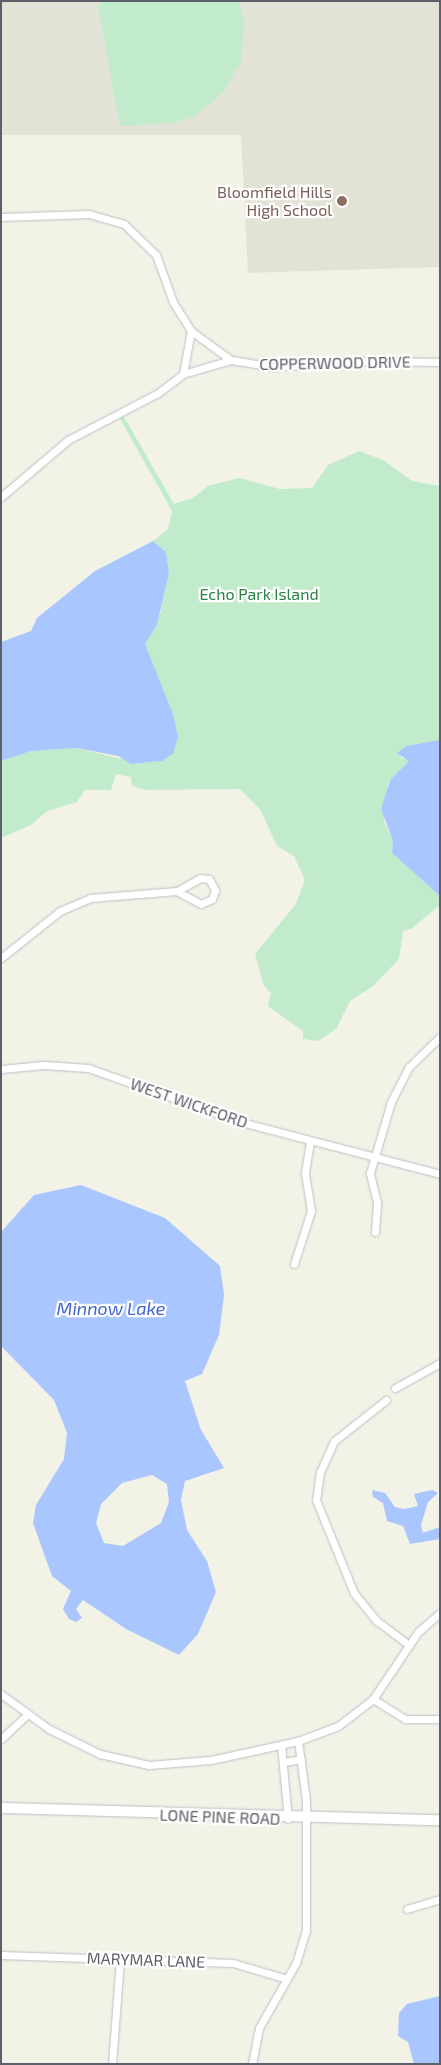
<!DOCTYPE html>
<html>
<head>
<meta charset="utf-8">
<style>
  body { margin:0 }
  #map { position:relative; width:441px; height:2065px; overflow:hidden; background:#f2f2e7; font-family:"Exo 2",sans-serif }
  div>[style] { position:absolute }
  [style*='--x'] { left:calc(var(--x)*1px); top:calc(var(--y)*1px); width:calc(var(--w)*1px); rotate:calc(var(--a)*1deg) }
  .education>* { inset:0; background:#e2e2d6 }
  .green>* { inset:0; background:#c2ebcc }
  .water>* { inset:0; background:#aac6ff }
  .roads { filter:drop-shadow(0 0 1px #bebfc6) drop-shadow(0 0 1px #bebfc6) }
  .street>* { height:7px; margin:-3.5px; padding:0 3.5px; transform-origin:3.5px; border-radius:3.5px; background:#fff }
  .secondary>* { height:10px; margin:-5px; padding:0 5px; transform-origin:5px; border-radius:5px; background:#fff }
  .dots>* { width:14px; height:14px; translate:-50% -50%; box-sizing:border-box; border:2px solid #fff; border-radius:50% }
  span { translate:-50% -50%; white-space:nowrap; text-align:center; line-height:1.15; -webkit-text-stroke:4.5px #fff; paint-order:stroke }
  .education-label { font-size:16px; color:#785e54 }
  .right { translate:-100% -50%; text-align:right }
  .street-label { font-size:16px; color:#5e6069 }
  .park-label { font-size:16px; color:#2c8144 }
  .water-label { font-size:18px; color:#4064cf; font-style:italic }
  .frame { position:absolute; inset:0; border:2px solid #5e6069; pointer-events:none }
</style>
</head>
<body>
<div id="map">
  <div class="education">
    <i style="clip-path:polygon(2px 1px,440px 1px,440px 267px,248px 273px,241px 135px,1px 135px)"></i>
  </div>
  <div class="green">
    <i style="clip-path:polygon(102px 1px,238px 1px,244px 20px,241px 61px,224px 92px,194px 117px,172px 123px,120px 126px,98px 6px)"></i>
    <i style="clip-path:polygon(123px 415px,174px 504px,193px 498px,208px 486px,239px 478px,280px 489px,312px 488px,328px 465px,359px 451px,383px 460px,412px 481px,440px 486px,440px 740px,406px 746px,401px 752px,401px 759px,407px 756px,409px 761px,388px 783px,384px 821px,393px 841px,392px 853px,440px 896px,440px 905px,411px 929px,403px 931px,399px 959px,373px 986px,350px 1001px,336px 1029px,318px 1041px,303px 1039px,303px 1031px,268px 1006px,271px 993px,264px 986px,255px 954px,296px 904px,305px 880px,294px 856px,277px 846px,260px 809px,240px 789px,145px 790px,132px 786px,131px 777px,116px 774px,111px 790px,85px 790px,77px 802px,47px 811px,31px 825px,1px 838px,1px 761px,31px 751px,77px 748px,134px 762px,162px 761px,173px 754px,169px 708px,145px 644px,160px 615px,169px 574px,166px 552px,153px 541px,168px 529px,172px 511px,119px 417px)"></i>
  </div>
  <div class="water">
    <i style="clip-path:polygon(153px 541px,166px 552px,169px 574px,157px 625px,145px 644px,173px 714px,178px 737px,173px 754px,162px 761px,131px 764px,118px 756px,77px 748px,31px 751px,1px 761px,1px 642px,31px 631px,37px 618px,95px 571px)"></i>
    <i style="clip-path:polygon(440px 740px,440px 896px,392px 853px,393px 841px,381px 809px,390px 780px,409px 761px,397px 753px,406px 746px)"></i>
    <i style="clip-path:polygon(evenodd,81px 1185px,165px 1218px,220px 1266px,224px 1295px,219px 1335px,202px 1374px,185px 1381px,201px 1430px,224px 1468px,185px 1481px,181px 1500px,187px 1530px,207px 1561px,216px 1592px,198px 1634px,179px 1655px,126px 1629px,83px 1600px,76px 1609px,82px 1618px,76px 1622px,69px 1619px,63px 1609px,71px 1591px,52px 1576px,33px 1523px,36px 1505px,64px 1459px,67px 1433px,54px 1400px,1px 1346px,1px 1232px,34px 1195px,81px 1185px,152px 1475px,167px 1484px,169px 1502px,161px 1523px,123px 1546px,104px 1543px,96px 1523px,101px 1504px,122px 1483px,152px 1475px)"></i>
    <i style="clip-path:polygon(372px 1490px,385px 1493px,395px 1507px,404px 1509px,418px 1506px,414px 1494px,432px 1490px,438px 1493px,428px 1502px,421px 1525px,423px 1533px,440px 1527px,440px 1539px,410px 1544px,403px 1526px,387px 1521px,383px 1503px,373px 1497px)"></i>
    <i style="clip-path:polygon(440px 1996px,440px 2064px,414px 2064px,408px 2042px,398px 2036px,399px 2013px,407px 2004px)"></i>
  </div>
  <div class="roads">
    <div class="street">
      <i style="--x:1;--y:217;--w:88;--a:-2"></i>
      <i style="--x:89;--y:214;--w:36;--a:16"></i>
      <i style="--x:124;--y:224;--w:45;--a:44.1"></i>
      <i style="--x:156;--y:255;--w:50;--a:70.1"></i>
      <i style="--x:173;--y:302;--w:34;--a:58"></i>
      <i style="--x:191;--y:331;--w:49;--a:35.9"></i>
      <i style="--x:231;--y:360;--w:44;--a:9.2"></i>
      <i style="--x:274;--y:367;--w:79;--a:-4.3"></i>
      <i style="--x:353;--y:361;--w:87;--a:0.7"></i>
      <i style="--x:183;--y:374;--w:50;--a:-16.3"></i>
      <i style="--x:1;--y:497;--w:88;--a:-40.4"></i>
      <i style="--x:68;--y:440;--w:102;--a:-27.6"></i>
      <i style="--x:158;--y:393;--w:31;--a:-37"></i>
      <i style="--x:183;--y:374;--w:44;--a:-79.5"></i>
      <i style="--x:1;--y:958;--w:75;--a:-38.5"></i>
      <i style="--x:60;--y:911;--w:33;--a:-23"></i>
      <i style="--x:90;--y:898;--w:87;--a:-4.6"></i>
      <i style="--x:177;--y:891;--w:26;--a:-29"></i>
      <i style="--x:200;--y:878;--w:9;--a:6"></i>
      <i style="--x:209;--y:879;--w:13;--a:61"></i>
      <i style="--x:215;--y:890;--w:9;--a:108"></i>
      <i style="--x:212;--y:899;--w:12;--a:156"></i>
      <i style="--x:201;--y:904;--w:27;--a:-152"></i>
      <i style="--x:1;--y:1069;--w:43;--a:-5.3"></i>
      <i style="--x:44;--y:1065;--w:44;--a:3.9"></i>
      <i style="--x:88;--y:1068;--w:162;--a:19.4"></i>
      <i style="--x:241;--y:1122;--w:206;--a:14.6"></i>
      <i style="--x:375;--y:1232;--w:30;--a:-86"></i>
      <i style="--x:377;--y:1202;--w:30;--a:-104"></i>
      <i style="--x:370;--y:1173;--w:74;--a:-73.5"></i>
      <i style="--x:391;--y:1102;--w:39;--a:-63"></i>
      <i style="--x:409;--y:1067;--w:43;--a:-44.1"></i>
      <i style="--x:294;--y:1264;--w:56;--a:-72.2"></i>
      <i style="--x:311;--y:1211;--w:38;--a:-99"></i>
      <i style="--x:305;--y:1173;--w:32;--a:-81"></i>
      <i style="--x:395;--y:1388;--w:51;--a:-29.1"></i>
      <i style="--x:386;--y:1400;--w:66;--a:141.7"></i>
      <i style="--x:334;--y:1441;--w:34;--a:114"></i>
      <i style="--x:320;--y:1472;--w:28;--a:98"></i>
      <i style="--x:316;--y:1500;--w:100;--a:67.8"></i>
      <i style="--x:354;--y:1593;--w:36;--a:51"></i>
      <i style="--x:377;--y:1621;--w:40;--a:37"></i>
      <i style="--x:1;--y:1694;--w:59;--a:36.1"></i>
      <i style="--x:49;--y:1729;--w:57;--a:26.1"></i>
      <i style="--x:100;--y:1754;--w:50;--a:12.7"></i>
      <i style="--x:149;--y:1765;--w:62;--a:-4.6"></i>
      <i style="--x:211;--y:1760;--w:89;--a:-12.3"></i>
      <i style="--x:298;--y:1741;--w:43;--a:-20.6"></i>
      <i style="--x:338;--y:1726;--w:44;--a:-37.6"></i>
      <i style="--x:373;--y:1699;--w:81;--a:-56.1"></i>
      <i style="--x:418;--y:1632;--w:29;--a:-41"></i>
      <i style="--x:373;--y:1699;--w:38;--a:32"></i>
      <i style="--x:405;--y:1719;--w:35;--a:0"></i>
      <i style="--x:1;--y:1739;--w:37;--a:-43"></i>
      <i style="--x:281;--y:1745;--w:74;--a:84.6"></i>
      <i style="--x:285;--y:1762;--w:16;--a:-11"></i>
      <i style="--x:407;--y:1909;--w:34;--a:-17"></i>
      <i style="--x:1;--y:1955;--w:232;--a:2"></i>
      <i style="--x:233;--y:1963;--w:56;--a:16.5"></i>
      <i style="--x:112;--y:2064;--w:105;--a:-85.6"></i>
      <i style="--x:252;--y:2064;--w:37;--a:-79"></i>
      <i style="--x:259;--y:2028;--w:75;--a:-60.4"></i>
      <i style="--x:296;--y:1963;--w:34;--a:-73"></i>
      <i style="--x:306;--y:1931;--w:131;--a:-90"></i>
      <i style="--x:306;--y:1800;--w:60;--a:-97.7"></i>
    </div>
    <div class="secondary">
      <i style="--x:1;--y:1808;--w:439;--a:1.6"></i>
    </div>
  </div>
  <div class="dots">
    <i style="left:342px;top:201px;background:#8d6e63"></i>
  </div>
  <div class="education-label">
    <span class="right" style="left:332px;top:201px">Bloomfield Hills<br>High School</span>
  </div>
  <div class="street-label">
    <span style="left:335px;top:363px;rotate:-1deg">COPPERWOOD DRIVE</span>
    <span style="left:189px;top:1103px;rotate:19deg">WEST WICKFORD</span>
    <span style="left:220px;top:1817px;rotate:2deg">LONE PINE ROAD</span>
    <span style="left:146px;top:1960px;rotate:2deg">MARYMAR LANE</span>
  </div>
  <div class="park-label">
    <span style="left:259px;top:594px">Echo Park Island</span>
  </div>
  <div class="water-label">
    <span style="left:111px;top:1308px">Minnow Lake</span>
  </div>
  <div class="frame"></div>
</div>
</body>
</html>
